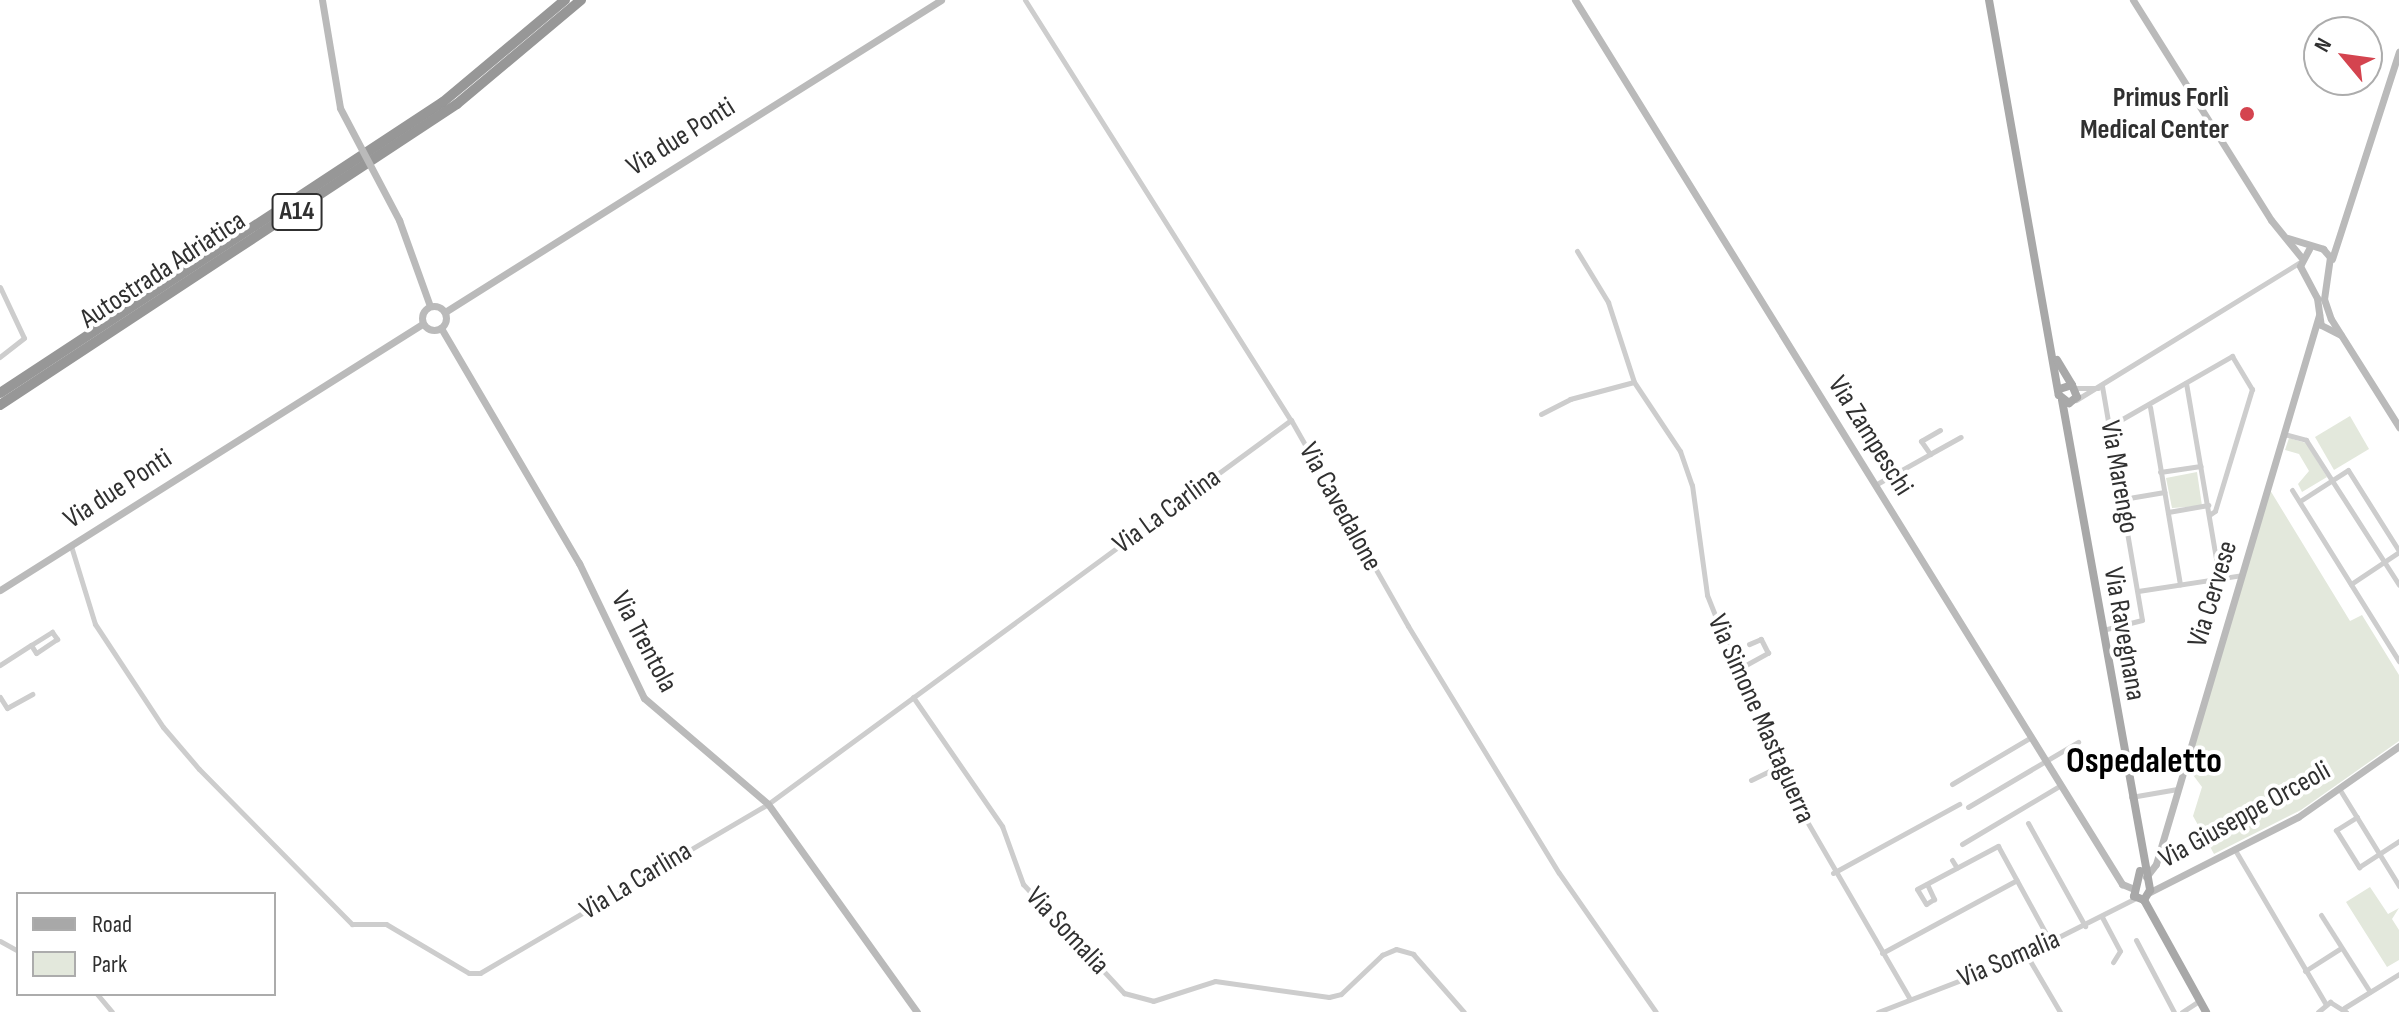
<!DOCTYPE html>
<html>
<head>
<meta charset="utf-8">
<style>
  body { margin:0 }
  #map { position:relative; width:2399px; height:1012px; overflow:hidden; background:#fff; font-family:"Sofia Sans Condensed",sans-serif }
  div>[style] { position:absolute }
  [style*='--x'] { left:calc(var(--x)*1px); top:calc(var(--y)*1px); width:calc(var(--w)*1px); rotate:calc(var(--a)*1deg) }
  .green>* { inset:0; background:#e3e8dc }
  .street>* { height:5px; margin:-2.5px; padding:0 2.5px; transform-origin:2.5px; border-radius:2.5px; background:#cdcdcd }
  .secondary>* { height:7px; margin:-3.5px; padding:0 3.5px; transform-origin:3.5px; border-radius:3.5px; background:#bababa }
  .secondary>.ring { margin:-3.5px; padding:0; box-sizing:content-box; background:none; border:7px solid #bababa; border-radius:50% }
  .primary>* { height:8px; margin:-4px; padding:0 4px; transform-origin:4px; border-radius:4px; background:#a8a8a8 }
  .highway>* { height:10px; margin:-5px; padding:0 5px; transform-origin:5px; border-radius:5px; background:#979797 }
  .secondary-bridge>* { height:7px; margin:-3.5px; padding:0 3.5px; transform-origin:3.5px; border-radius:3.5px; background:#bababa }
  .dots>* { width:22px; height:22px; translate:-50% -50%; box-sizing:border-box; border:4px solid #fff; border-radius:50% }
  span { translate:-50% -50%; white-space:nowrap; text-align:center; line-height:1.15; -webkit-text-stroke:8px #fff; paint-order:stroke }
  .shield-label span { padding:2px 6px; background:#fff; border:2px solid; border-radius:6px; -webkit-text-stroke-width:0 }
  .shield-label { font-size:26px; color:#303030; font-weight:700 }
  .poi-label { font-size:28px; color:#303030; font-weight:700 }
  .right { translate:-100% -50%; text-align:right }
  .street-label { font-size:28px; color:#303030 }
  .district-label { font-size:36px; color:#000; font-weight:700 }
  .legend { position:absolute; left:16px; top:892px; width:260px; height:104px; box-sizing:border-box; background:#fff; border:2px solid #acacac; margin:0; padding:10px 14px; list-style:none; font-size:24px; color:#303030 }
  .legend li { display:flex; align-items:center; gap:16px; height:40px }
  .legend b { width:40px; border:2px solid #acacac }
  .north { position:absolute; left:2303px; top:16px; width:80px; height:80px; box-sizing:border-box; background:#fff; border:2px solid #acacac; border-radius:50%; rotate:299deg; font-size:22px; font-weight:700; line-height:32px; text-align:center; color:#303030 }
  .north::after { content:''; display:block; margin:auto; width:28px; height:36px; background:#d4444f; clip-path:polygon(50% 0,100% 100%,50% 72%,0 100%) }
</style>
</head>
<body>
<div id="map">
  <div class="green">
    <i style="clip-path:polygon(2350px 416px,2369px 449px,2334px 470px,2315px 437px)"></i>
    <i style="clip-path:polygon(2289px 438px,2306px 443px,2327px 477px,2302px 492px,2298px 484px,2309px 471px,2299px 454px,2285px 450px)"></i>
    <i style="clip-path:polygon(2197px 472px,2202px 506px,2172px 508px,2166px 478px)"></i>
    <i style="clip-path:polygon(2270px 490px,2350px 621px,2362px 615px,2399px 675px,2399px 741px,2301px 810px,2214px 854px,2193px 816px,2202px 787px,2187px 767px)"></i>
    <i style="clip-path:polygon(2370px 887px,2388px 914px,2399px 908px,2392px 919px,2399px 930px,2399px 960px,2387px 967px,2346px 902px)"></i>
  </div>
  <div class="street">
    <i style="--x:1025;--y:0;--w:497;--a:57.7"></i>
    <i style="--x:1291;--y:420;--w:237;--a:60.4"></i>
    <i style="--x:1408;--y:626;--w:289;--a:58.6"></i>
    <i style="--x:1559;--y:873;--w:169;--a:55.1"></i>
    <i style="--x:1577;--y:251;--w:60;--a:58.7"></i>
    <i style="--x:1608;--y:302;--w:84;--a:72"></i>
    <i style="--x:1634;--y:382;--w:83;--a:56.3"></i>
    <i style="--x:1680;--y:451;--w:36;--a:71"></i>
    <i style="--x:1692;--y:485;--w:111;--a:82.2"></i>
    <i style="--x:1707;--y:595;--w:186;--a:68.3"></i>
    <i style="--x:1776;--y:768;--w:267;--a:59.9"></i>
    <i style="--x:0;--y:287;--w:56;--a:64.8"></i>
    <i style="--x:24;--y:338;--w:31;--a:142"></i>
    <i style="--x:2186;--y:383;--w:197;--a:80.3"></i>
    <i style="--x:2102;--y:386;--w:237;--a:80.3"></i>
    <i style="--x:2142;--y:620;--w:40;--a:165.6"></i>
    <i style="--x:2077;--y:388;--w:21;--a:0"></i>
    <i style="--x:2076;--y:400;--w:263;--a:-31.6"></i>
    <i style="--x:2150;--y:407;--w:180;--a:80.4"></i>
    <i style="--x:1541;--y:414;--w:33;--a:-27"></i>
    <i style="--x:1570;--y:399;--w:66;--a:-14.9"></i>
    <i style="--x:2110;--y:426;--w:141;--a:-29.8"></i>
    <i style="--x:2232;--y:356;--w:39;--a:59"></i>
    <i style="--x:2252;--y:389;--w:127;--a:106.9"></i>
    <i style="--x:2215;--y:511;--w:7;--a:146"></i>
    <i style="--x:1940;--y:430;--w:22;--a:150"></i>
    <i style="--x:1921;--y:441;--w:16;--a:55"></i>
    <i style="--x:1930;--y:454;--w:35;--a:-29"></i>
    <i style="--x:2284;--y:434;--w:23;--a:15"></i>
    <i style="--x:2306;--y:440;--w:172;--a:57.3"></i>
    <i style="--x:2160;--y:472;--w:41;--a:-8.3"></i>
    <i style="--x:1875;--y:485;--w:63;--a:-29.4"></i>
    <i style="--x:2292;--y:490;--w:202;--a:58"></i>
    <i style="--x:2123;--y:499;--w:42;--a:-9.7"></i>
    <i style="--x:2300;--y:501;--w:57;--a:-32.9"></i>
    <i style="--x:2348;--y:470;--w:96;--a:57.8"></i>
    <i style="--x:2168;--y:512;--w:41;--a:-9.9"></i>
    <i style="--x:71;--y:546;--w:82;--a:72.9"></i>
    <i style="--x:95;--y:624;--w:123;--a:56.6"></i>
    <i style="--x:163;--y:727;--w:55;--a:49.4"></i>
    <i style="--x:199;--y:769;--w:218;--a:45.4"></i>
    <i style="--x:352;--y:924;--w:34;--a:0"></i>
    <i style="--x:386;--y:924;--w:96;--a:30.6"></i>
    <i style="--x:469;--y:973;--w:11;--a:0"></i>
    <i style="--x:480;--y:973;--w:334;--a:-30.4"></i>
    <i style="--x:768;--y:804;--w:649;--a:-36.29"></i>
    <i style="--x:2351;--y:584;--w:58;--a:-33.7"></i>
    <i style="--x:2138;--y:591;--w:105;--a:-8.7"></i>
    <i style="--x:0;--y:665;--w:37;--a:-33"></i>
    <i style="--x:31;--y:645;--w:25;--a:-32"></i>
    <i style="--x:52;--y:632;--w:9;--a:54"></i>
    <i style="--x:57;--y:639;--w:25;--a:146"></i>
    <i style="--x:36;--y:653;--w:9;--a:-122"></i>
    <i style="--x:1735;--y:671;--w:38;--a:-29"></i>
    <i style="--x:1768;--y:653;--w:16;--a:-117"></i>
    <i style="--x:1761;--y:639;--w:13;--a:157"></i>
    <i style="--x:0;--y:697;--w:13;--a:58"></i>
    <i style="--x:7;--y:708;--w:29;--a:-29"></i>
    <i style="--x:913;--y:697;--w:157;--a:55.4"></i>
    <i style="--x:1002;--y:826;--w:62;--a:70.1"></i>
    <i style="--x:1023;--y:884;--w:149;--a:47.2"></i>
    <i style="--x:1124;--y:993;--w:30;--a:15"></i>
    <i style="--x:1153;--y:1001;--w:65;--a:-17.9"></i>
    <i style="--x:1215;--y:981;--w:115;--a:8"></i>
    <i style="--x:1329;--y:997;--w:12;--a:-14"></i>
    <i style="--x:1341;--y:994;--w:57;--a:-43.6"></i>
    <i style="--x:1382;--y:955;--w:15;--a:-23"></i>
    <i style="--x:1396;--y:949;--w:18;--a:16"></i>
    <i style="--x:1413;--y:954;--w:77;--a:48.7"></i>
    <i style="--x:1751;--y:780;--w:28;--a:-26"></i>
    <i style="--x:1952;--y:784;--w:92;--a:-30.7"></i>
    <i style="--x:2340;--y:790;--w:113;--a:58.4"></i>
    <i style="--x:2131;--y:797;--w:47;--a:-9.9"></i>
    <i style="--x:1968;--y:807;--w:128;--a:-30.6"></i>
    <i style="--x:2357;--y:817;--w:25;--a:148"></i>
    <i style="--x:2336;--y:830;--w:44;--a:58.1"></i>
    <i style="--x:2359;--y:867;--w:48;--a:-33"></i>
    <i style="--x:2028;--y:823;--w:118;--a:61"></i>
    <i style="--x:1962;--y:844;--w:115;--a:-30.8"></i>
    <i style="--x:2235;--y:850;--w:178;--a:59.5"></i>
    <i style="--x:1952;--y:860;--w:9;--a:58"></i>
    <i style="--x:1833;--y:873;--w:144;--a:-28.7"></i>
    <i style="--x:1927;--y:884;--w:17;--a:65"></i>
    <i style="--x:1934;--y:899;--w:9;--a:148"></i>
    <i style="--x:1926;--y:904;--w:17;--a:-121"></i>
    <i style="--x:1917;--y:889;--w:92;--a:-28"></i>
    <i style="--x:1998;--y:846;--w:111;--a:61.3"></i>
    <i style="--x:2321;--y:915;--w:91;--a:57.5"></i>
    <i style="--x:2102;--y:917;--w:38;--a:62"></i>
    <i style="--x:2120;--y:951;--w:13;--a:122"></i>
    <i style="--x:2136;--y:940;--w:81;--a:62.2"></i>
    <i style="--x:0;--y:941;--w:21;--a:29"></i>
    <i style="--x:1882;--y:953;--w:153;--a:-28.4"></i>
    <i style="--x:2026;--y:954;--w:67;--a:59.6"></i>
    <i style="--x:2305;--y:971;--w:43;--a:-32.6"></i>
    <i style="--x:97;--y:994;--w:23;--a:50"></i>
    <i style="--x:2344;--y:1008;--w:65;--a:-31.7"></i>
    <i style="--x:1878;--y:1012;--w:147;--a:-21.1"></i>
    <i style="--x:2015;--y:959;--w:136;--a:-26.8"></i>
    <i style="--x:2182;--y:1012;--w:20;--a:-33"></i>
    <i style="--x:2318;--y:1012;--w:16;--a:-40"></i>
    <i style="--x:2330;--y:1002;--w:19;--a:32"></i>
  </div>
  <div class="secondary">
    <i style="--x:322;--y:0;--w:109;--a:80.5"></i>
    <i style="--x:1575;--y:0;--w:1040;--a:58.25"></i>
    <i style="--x:2122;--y:884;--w:13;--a:23"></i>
    <i style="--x:2133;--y:0;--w:260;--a:57.9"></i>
    <i style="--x:2271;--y:220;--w:48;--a:51"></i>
    <i style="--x:399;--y:220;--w:91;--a:70.2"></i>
    <i style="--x:2288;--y:238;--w:37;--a:17"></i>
    <i style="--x:2323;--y:249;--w:11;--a:49"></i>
    <i style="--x:2330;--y:257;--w:42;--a:98.1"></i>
    <i style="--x:2324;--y:299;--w:21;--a:71"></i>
    <i style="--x:2331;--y:319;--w:128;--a:57.8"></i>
    <i style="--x:2309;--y:249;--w:19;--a:118"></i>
    <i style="--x:2300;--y:266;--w:36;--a:62"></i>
    <i style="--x:2317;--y:298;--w:27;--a:82"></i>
    <i style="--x:2321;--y:325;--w:22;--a:27"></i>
    <i style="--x:2332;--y:259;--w:218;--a:-72.1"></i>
    <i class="ring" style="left:422px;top:306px;width:17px;height:17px"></i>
    <i style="--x:445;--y:312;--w:586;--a:-32.17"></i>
    <i style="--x:441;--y:328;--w:273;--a:59.6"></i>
    <i style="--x:579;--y:563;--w:150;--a:64.3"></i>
    <i style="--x:644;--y:698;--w:163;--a:40.5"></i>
    <i style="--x:768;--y:804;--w:256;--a:54.4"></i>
    <i style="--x:0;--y:590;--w:500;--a:-32.2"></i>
    <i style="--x:2146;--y:877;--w:16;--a:-52"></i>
    <i style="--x:2156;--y:864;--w:573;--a:-73.46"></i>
    <i style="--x:2150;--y:892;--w:166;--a:-26.9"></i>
    <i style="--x:2298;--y:817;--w:123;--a:-35.1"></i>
  </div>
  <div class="primary">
    <i style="--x:1989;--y:0;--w:401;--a:80"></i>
    <i style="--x:2059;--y:395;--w:13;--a:39"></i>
    <i style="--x:2069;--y:403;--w:10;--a:-37"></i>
    <i style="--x:2077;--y:397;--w:13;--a:-113"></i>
    <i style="--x:2072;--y:385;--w:13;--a:162"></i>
    <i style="--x:2057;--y:360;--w:29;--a:59"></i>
    <i style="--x:2062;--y:400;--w:498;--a:79.8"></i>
    <i style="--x:2150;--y:890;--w:12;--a:121"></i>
    <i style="--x:2140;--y:871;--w:26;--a:103"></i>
    <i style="--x:2134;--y:896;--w:11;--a:22"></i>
    <i style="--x:2144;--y:900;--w:128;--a:61"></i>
  </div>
  <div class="highway">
    <i style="--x:0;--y:393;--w:530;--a:-33.3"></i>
    <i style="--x:443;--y:102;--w:159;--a:-39.9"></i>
    <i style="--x:0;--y:405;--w:547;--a:-33.37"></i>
    <i style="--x:457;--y:104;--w:162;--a:-40"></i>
  </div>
  <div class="secondary-bridge">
    <i style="--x:340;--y:108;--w:127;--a:62.2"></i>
  </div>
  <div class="dots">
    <i style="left:2247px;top:114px;background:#d4444f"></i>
  </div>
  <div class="shield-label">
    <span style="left:297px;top:212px">A14</span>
  </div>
  <div class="poi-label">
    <span class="right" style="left:2229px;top:114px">Primus Forlì<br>Medical Center</span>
  </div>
  <div class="street-label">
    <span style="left:681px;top:137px;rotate:-32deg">Via due Ponti</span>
    <span style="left:163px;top:270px;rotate:-33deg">Autostrada Adriatica</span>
    <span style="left:1870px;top:436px;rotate:58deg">Via Zampeschi</span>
    <span style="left:2119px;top:477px;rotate:80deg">Via Marengo</span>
    <span style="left:118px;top:489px;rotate:-33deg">Via due Ponti</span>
    <span style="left:1340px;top:507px;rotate:61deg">Via Cavedalone</span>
    <span style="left:1167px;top:511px;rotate:-36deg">Via La Carlina</span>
    <span style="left:2213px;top:594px;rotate:-73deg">Via Cervese</span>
    <span style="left:2124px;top:634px;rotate:80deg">Via Ravegnana</span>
    <span style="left:644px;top:642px;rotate:62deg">Via Trentola</span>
    <span style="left:1761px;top:719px;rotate:66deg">Via Simone Mastaguerra</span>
    <span style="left:2245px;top:815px;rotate:-29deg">Via Giuseppe Orceoli</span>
    <span style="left:636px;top:881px;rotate:-31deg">Via La Carlina</span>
    <span style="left:1067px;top:931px;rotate:47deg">Via Somalia</span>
    <span style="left:2009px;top:959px;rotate:-23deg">Via Somalia</span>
  </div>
  <div class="district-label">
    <span style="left:2144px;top:762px">Ospedaletto</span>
  </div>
  <ul class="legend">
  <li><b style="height:10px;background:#a8a8a8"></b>Road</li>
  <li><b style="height:22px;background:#e3e8dc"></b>Park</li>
  </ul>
  <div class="north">N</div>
</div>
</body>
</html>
